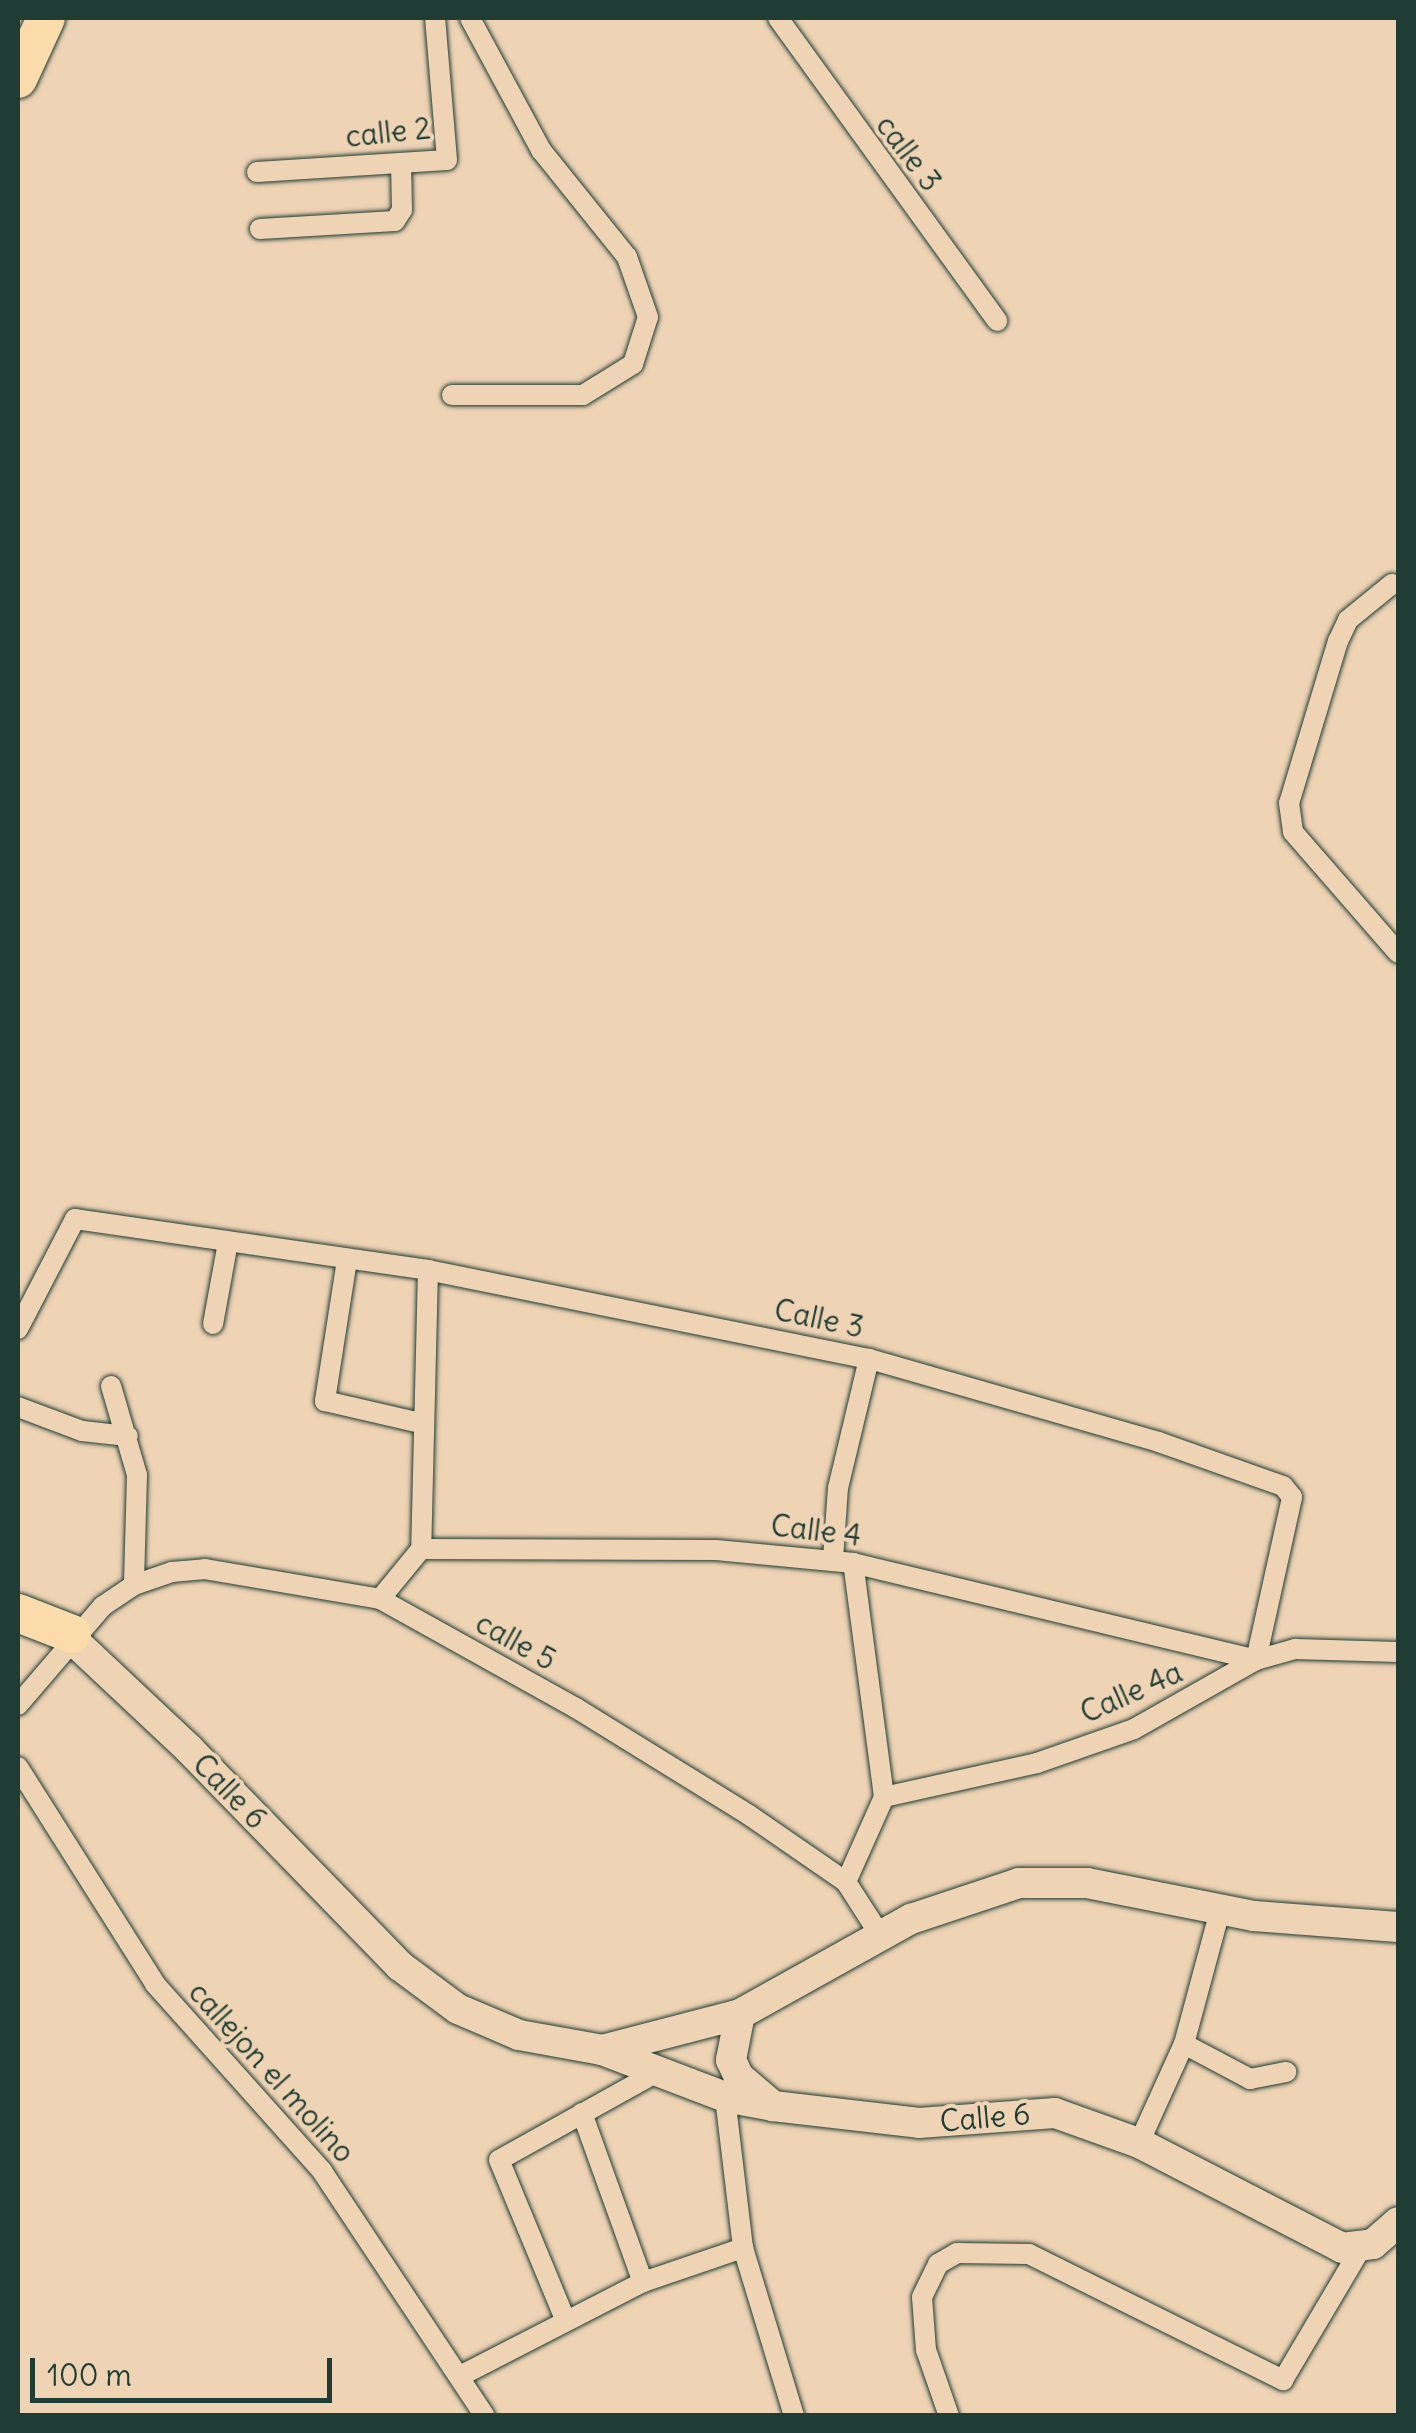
<!DOCTYPE html>
<html>
<head>
<meta charset="utf-8">
<style>
  body { margin:0 }
  #map { position:relative; width:1416px; height:2433px; overflow:hidden; background:#eed3b5; font-family:Delius,sans-serif }
  div>[style] { position:absolute }
  [style*='--x'] { left:calc(var(--x)*1px); top:calc(var(--y)*1px); width:calc(var(--w)*1px); rotate:calc(var(--a)*1deg) }
  .roads { filter:drop-shadow(0 0 2px #1f3d34) drop-shadow(0 0 2px #1f3d34) }
  .street>* { height:20px; margin:-10px; padding:0 10px; transform-origin:10px; border-radius:10px; background:#eed3b5 }
  .secondary>* { height:30px; margin:-15px; padding:0 15px; transform-origin:15px; border-radius:15px; background:#eed3b5 }
  .highway>* { height:38px; margin:-19px; padding:0 19px; transform-origin:19px; border-radius:19px; background:#fcdcac }
  span { translate:-50% -50%; white-space:nowrap; text-align:center; line-height:1.15; -webkit-text-stroke:8px #eed3b5; paint-order:stroke }
  .street-label { font-size:30px; color:#1f3d34 }
  .frame { position:absolute; inset:0; border:20px solid #1f3d34; pointer-events:none }
  .scale { position:absolute; left:30px; top:2358px; width:302px; height:45px; box-sizing:border-box; border:5px solid #1f3d34; border-top:0; padding-left:12px; font-size:30px; line-height:35px; white-space:nowrap; color:#1f3d34; -webkit-text-stroke:8px #eed3b5; paint-order:stroke }
</style>
</head>
<body>
<div id="map">
  <div class="roads">
    <div class="street">
      <i style="--x:778;--y:18;--w:374;--a:54.1"></i>
      <i style="--x:257;--y:172;--w:190;--a:-3.6"></i>
      <i style="--x:447;--y:160;--w:143;--a:-94.8"></i>
      <i style="--x:260;--y:229;--w:135;--a:-3.4"></i>
      <i style="--x:395;--y:221;--w:13;--a:-58"></i>
      <i style="--x:402;--y:210;--w:47;--a:-91.2"></i>
      <i style="--x:452;--y:395;--w:131;--a:0"></i>
      <i style="--x:583;--y:395;--w:59;--a:-31.8"></i>
      <i style="--x:633;--y:364;--w:49;--a:-72.3"></i>
      <i style="--x:648;--y:317;--w:64;--a:-109.3"></i>
      <i style="--x:627;--y:257;--w:137;--a:-128.8"></i>
      <i style="--x:541;--y:150;--w:150;--a:-118.3"></i>
      <i style="--x:1392;--y:584;--w:57;--a:140.7"></i>
      <i style="--x:1348;--y:620;--w:23;--a:115"></i>
      <i style="--x:1338;--y:641;--w:169;--a:106.8"></i>
      <i style="--x:1289;--y:803;--w:29;--a:82"></i>
      <i style="--x:1293;--y:832;--w:160;--a:49"></i>
      <i style="--x:347;--y:1260;--w:143;--a:98.9"></i>
      <i style="--x:325;--y:1401;--w:98;--a:12.9"></i>
      <i style="--x:213;--y:1324;--w:83;--a:-79.6"></i>
      <i style="--x:18;--y:1329;--w:124;--a:-62.6"></i>
      <i style="--x:75;--y:1219;--w:357;--a:8.2"></i>
      <i style="--x:111;--y:1386;--w:93;--a:73.7"></i>
      <i style="--x:137;--y:1475;--w:110;--a:91.6"></i>
      <i style="--x:18;--y:1407;--w:68;--a:20.6"></i>
      <i style="--x:82;--y:1431;--w:46;--a:6.2"></i>
      <i style="--x:833;--y:1559;--w:71;--a:-86"></i>
      <i style="--x:838;--y:1488;--w:133;--a:-76.5"></i>
      <i style="--x:380;--y:1599;--w:65;--a:-50.6"></i>
      <i style="--x:421;--y:1549;--w:295;--a:0.2"></i>
      <i style="--x:716;--y:1550;--w:138;--a:5.4"></i>
      <i style="--x:853;--y:1563;--w:415;--a:13.5"></i>
      <i style="--x:1256;--y:1660;--w:167;--a:-77.5"></i>
      <i style="--x:1292;--y:1497;--w:14;--a:-129"></i>
      <i style="--x:1283;--y:1486;--w:132;--a:-160.5"></i>
      <i style="--x:1159;--y:1442;--w:302;--a:-164"></i>
      <i style="--x:869;--y:1359;--w:450;--a:-168.6"></i>
      <i style="--x:428;--y:1270;--w:279;--a:91.4"></i>
      <i style="--x:18;--y:1705;--w:130;--a:-49.4"></i>
      <i style="--x:103;--y:1606;--w:37;--a:-34"></i>
      <i style="--x:134;--y:1585;--w:40;--a:-18.9"></i>
      <i style="--x:172;--y:1572;--w:33;--a:-5"></i>
      <i style="--x:205;--y:1569;--w:178;--a:9.7"></i>
      <i style="--x:380;--y:1599;--w:224;--a:29.1"></i>
      <i style="--x:576;--y:1708;--w:203;--a:31.7"></i>
      <i style="--x:749;--y:1815;--w:118;--a:34.6"></i>
      <i style="--x:846;--y:1882;--w:63;--a:57.3"></i>
      <i style="--x:18;--y:1767;--w:257;--a:57.7"></i>
      <i style="--x:155;--y:1984;--w:251;--a:48.2"></i>
      <i style="--x:322;--y:2171;--w:294;--a:56.4"></i>
      <i style="--x:884;--y:1797;--w:157;--a:-12.5"></i>
      <i style="--x:1037;--y:1763;--w:103;--a:-19.3"></i>
      <i style="--x:1134;--y:1729;--w:140;--a:-29.5"></i>
      <i style="--x:1256;--y:1660;--w:41;--a:-15.8"></i>
      <i style="--x:1295;--y:1649;--w:103;--a:1.7"></i>
      <i style="--x:846;--y:1882;--w:93;--a:-65.9"></i>
      <i style="--x:884;--y:1797;--w:236;--a:-97.5"></i>
      <i style="--x:1184;--y:2044;--w:75;--a:27.9"></i>
      <i style="--x:1250;--y:2079;--w:37;--a:-11"></i>
      <i style="--x:725;--y:2097;--w:152;--a:83.2"></i>
      <i style="--x:743;--y:2248;--w:176;--a:73.1"></i>
      <i style="--x:582;--y:2113;--w:180;--a:70.2"></i>
      <i style="--x:1139;--y:2143;--w:109;--a:-65.6"></i>
      <i style="--x:1184;--y:2044;--w:138;--a:-74.9"></i>
      <i style="--x:565;--y:2319;--w:172;--a:-112.5"></i>
      <i style="--x:499;--y:2160;--w:179;--a:-29.1"></i>
      <i style="--x:460;--y:2376;--w:206;--a:-27.2"></i>
      <i style="--x:643;--y:2282;--w:106;--a:-18.8"></i>
      <i style="--x:949;--y:2416;--w:70;--a:-109.2"></i>
      <i style="--x:926;--y:2350;--w:53;--a:-94.3"></i>
      <i style="--x:922;--y:2297;--w:37;--a:-64"></i>
      <i style="--x:938;--y:2264;--w:22;--a:-30"></i>
      <i style="--x:957;--y:2253;--w:72;--a:0.8"></i>
      <i style="--x:1029;--y:2254;--w:284;--a:26.4"></i>
      <i style="--x:1283;--y:2380;--w:153;--a:-59.4"></i>
    </div>
    <div class="secondary">
      <i style="--x:56;--y:1624;--w:183;--a:43.2"></i>
      <i style="--x:189;--y:1749;--w:303;--a:45.8"></i>
      <i style="--x:400;--y:1966;--w:72;--a:36.6"></i>
      <i style="--x:458;--y:2009;--w:66;--a:23.1"></i>
      <i style="--x:519;--y:2035;--w:84;--a:10.2"></i>
      <i style="--x:602;--y:2050;--w:132;--a:20.9"></i>
      <i style="--x:725;--y:2097;--w:49;--a:10.6"></i>
      <i style="--x:773;--y:2106;--w:147;--a:6.6"></i>
      <i style="--x:919;--y:2123;--w:136;--a:-4.2"></i>
      <i style="--x:1055;--y:2113;--w:89;--a:19.7"></i>
      <i style="--x:1139;--y:2143;--w:229;--a:27.3"></i>
      <i style="--x:1342;--y:2248;--w:31;--a:-7"></i>
      <i style="--x:1373;--y:2244;--w:33;--a:-41"></i>
      <i style="--x:740;--y:2014;--w:47;--a:101.1"></i>
      <i style="--x:731;--y:2060;--w:19;--a:65"></i>
      <i style="--x:739;--y:2077;--w:45;--a:40.5"></i>
      <i style="--x:602;--y:2050;--w:143;--a:-14.6"></i>
      <i style="--x:740;--y:2014;--w:196;--a:-29.1"></i>
      <i style="--x:911;--y:1919;--w:114;--a:-18.4"></i>
      <i style="--x:1019;--y:1883;--w:68;--a:0"></i>
      <i style="--x:1087;--y:1883;--w:170;--a:11.2"></i>
      <i style="--x:1254;--y:1916;--w:144;--a:4.4"></i>
    </div>
    <div class="highway">
      <i style="--x:18;--y:79;--w:67;--a:-65.3"></i>
      <i style="--x:18;--y:1613;--w:58;--a:21.3"></i>
    </div>
  </div>
  <div class="street-label">
    <span style="left:388px;top:132px;rotate:-6deg">calle 2</span>
    <span style="left:909px;top:153px;rotate:53deg">calle 3</span>
    <span style="left:819px;top:1318px;rotate:12deg">Calle 3</span>
    <span style="left:816px;top:1530px;rotate:7deg">Calle 4</span>
    <span style="left:516px;top:1641px;rotate:29deg">calle 5</span>
    <span style="left:1131px;top:1692px;rotate:-24deg">Calle 4a</span>
    <span style="left:230px;top:1791px;rotate:46deg">Calle 6</span>
    <span style="left:272px;top:2072px;rotate:48deg">callejon el molino</span>
    <span style="left:985px;top:2117px;rotate:-5deg">Calle 6</span>
  </div>
  <div class="frame"></div>
  <div class="scale">100 m</div>
</div>
</body>
</html>
